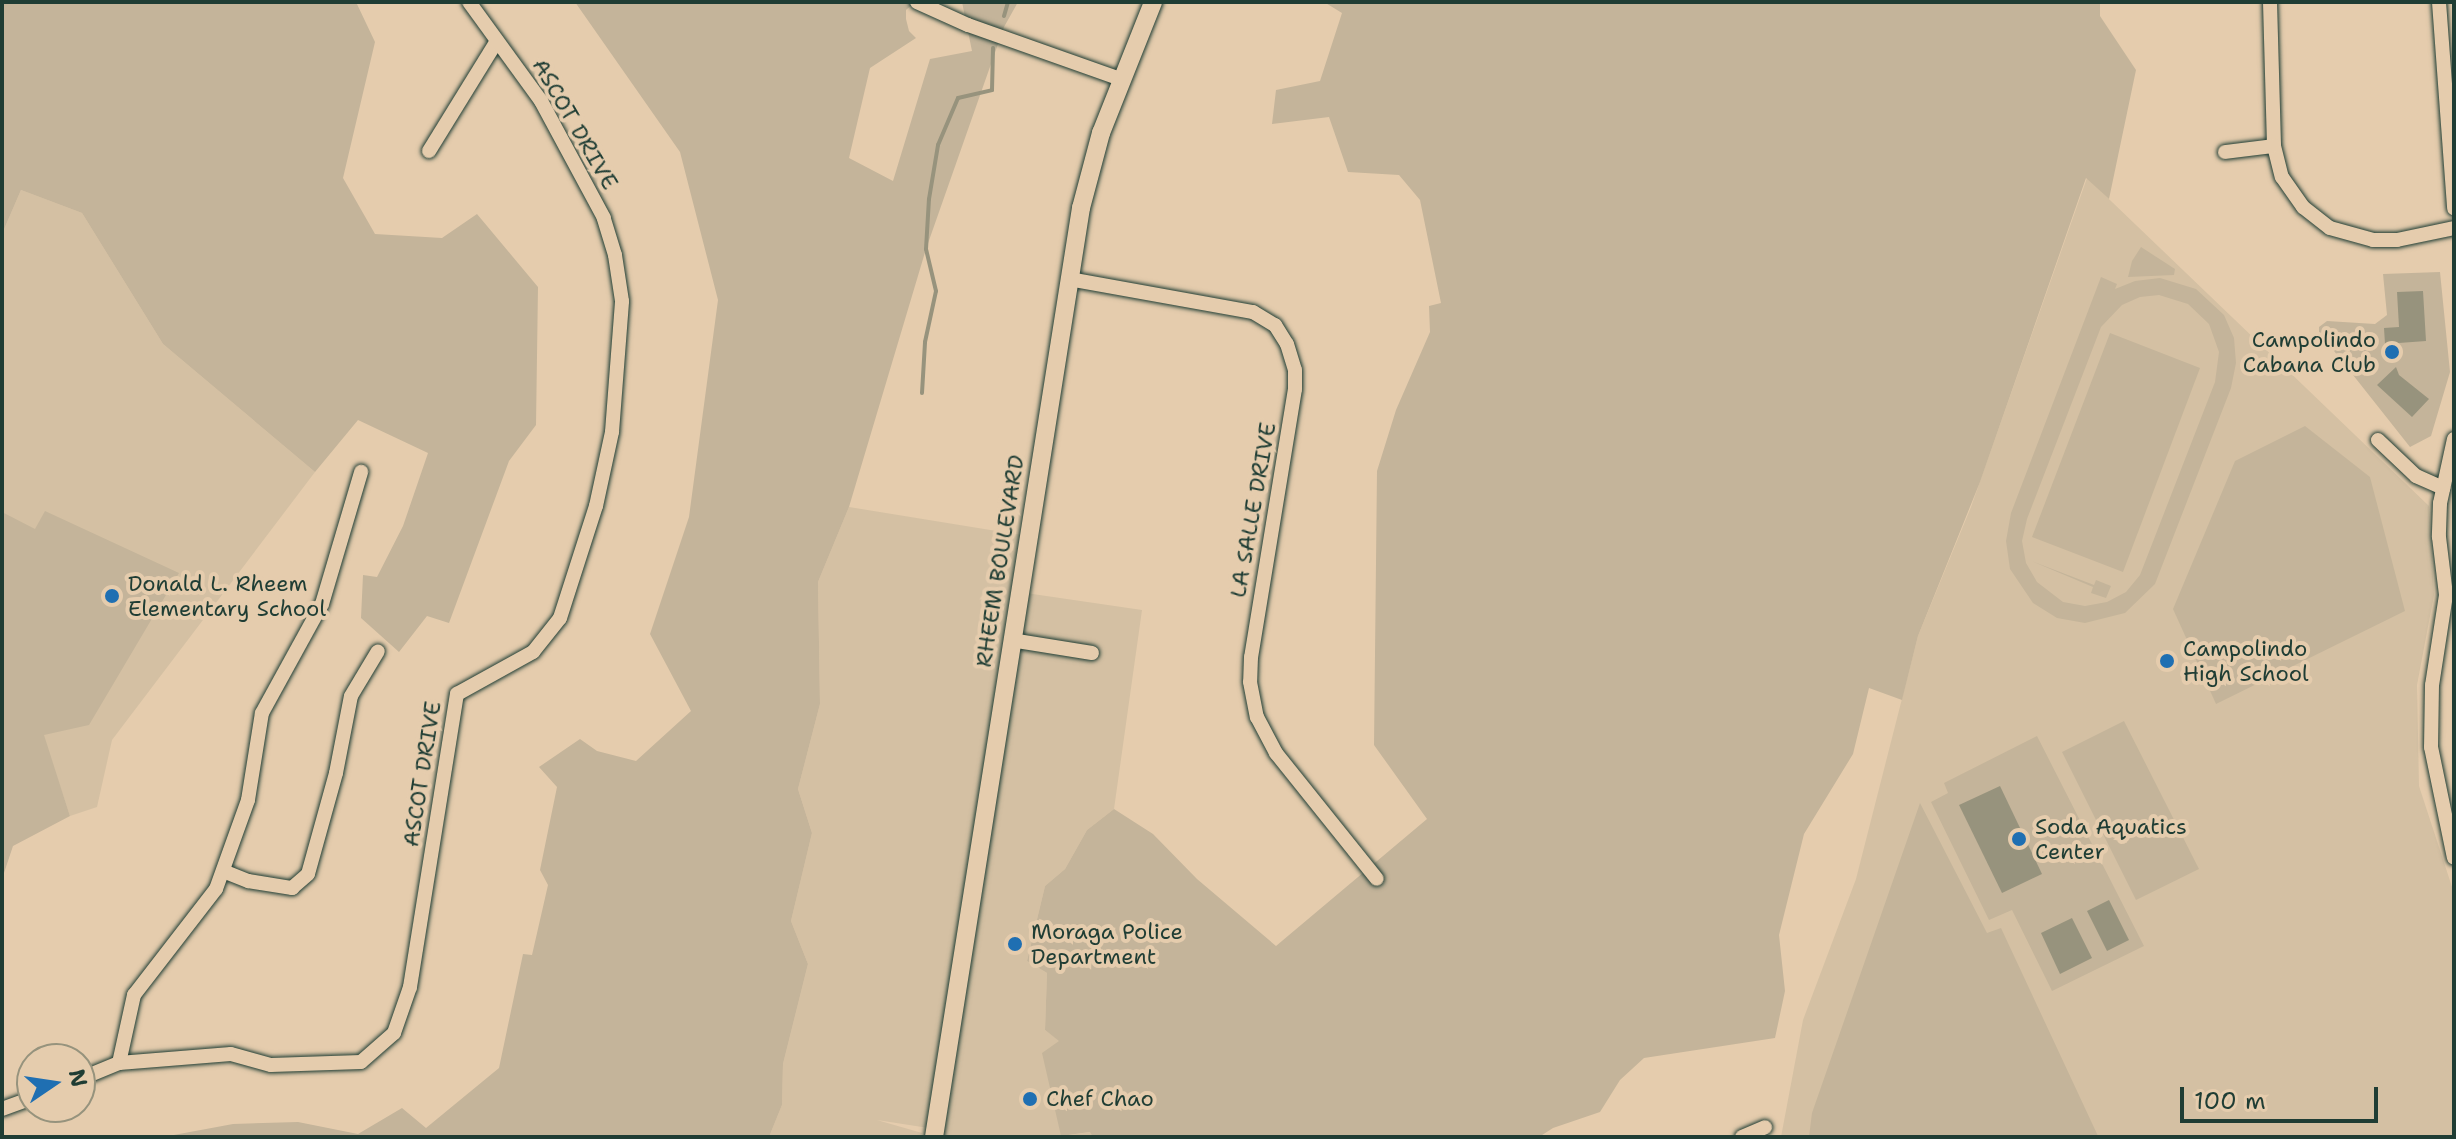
<!DOCTYPE html>
<html>
<head>
<meta charset="utf-8">
<style>
  body { margin:0 }
  #map { position:relative; width:2456px; height:1139px; overflow:hidden; background:#e5ccad; font-family:"Shantell Sans",sans-serif }
  div>[style] { position:absolute }
  [style*='--x'] { left:calc(var(--x)*1px); top:calc(var(--y)*1px); width:calc(var(--w)*1px); rotate:calc(var(--a)*1deg) }
  .built>* { inset:0; background:#d4c0a3 }
  .green>* { inset:0; background:#c4b49a }
  .water>* { inset:0; background:#97937d }
  .stream>* { height:4px; margin:-2px; padding:0 2px; transform-origin:2px; border-radius:2px; background:#97937d }
  .roads { filter:drop-shadow(0 0 2px #1f3d34) drop-shadow(0 0 2px #1f3d34) }
  .minor>* { height:14px; margin:-7px; padding:0 7px; transform-origin:7px; border-radius:7px; background:#e5ccad }
  .tertiary>* { height:18px; margin:-9px; padding:0 9px; transform-origin:9px; border-radius:9px; background:#e5ccad }
  .dots>* { width:22px; height:22px; translate:-50% -50%; box-sizing:border-box; border:4px solid #e5ccad; border-radius:50% }
  span { translate:-50% -50%; white-space:nowrap; text-align:center; line-height:1.15; -webkit-text-stroke:8px #e5ccad; paint-order:stroke }
  .street-label { font-size:22px; color:#1f3d34 }
  .poi-label { font-size:22px; color:#1f3d34 }
  .right { translate:-100% -50%; text-align:right }
  .left { translate:0 -50%; text-align:left }
  .frame { position:absolute; inset:0; border:4px solid #1f3d34; pointer-events:none }
  .north { position:absolute; left:16px; top:1043px; width:80px; height:80px; box-sizing:border-box; background:#e5ccad; border:2px solid #96937d; border-radius:50%; rotate:77deg; font-size:22px; font-weight:700; line-height:32px; text-align:center; color:#1f3d34 }
  .north::after { content:''; display:block; margin:auto; width:28px; height:36px; background:#1f6fb2; clip-path:polygon(50% 0,100% 100%,50% 72%,0 100%) }
  .scale { position:absolute; left:2180px; top:1087px; width:198px; height:36px; box-sizing:border-box; border:4px solid #1f3d34; border-top:0; padding-left:10px; font-size:24px; line-height:28px; white-space:nowrap; color:#1f3d34; -webkit-text-stroke:6px #e5ccad; paint-order:stroke }
</style>
</head>
<body>
<div id="map">
  <div class="built">
    <i style="clip-path:polygon(2087px 178px,2429px 506px,2434px 595px,2417px 685px,2419px 786px,2454px 893px,2454px 1137px,1781px 1137px,1803px 1020px,1856px 879px,1918px 636px,1971px 507px)"></i>
    <i style="clip-path:polygon(21px 190px,82px 213px,163px 344px,315px 472px,112px 740px,97px 807px,70px 816px,43px 735px,2px 720px,2px 234px)"></i>
    <i style="clip-path:polygon(849px 507px,1028px 536px,1019px 592px,1142px 610px,1114px 809px,1087px 830px,1065px 869px,1045px 886px,1027px 961px,1047px 973px,1045px 1030px,1060px 1041px,1062px 1136px,1091px 1132px,1093px 1137px,934px 1137px,935px 1129px,877px 1120px,922px 1133px,921px 1137px,769px 1137px,782px 1105px,783px 1064px,808px 964px,791px 921px,812px 833px,798px 789px,820px 704px,818px 582px)"></i>
  </div>
  <div class="green">
    <i style="clip-path:polygon(2px 2px,356px 2px,375px 42px,343px 178px,375px 234px,442px 238px,477px 214px,538px 287px,536px 425px,509px 461px,449px 623px,427px 616px,399px 652px,361px 618px,363px 575px,377px 577px,403px 526px,428px 453px,358px 420px,315px 472px,163px 344px,82px 213px,21px 190px,2px 234px)"></i>
    <i style="clip-path:polygon(575px 2px,915px 2px,906px 10px,906px 19px,909px 31px,916px 38px,870px 68px,849px 158px,893px 181px,930px 59px,972px 51px,962px 2px,1018px 2px,1004px 27px,926px 249px,849px 507px,818px 582px,820px 704px,798px 789px,812px 833px,791px 921px,808px 964px,783px 1064px,782px 1105px,769px 1137px,163px 1137px,233px 1124px,298px 1122px,358px 1134px,402px 1108px,426px 1128px,499px 1068px,523px 954px,532px 955px,548px 885px,540px 870px,557px 787px,539px 767px,580px 739px,597px 751px,636px 761px,691px 711px,650px 634px,689px 517px,718px 300px,680px 152px)"></i>
    <i style="clip-path:polygon(1324px 2px,2100px 2px,2100px 16px,2136px 70px,2109px 199px,2086px 178px,1980px 482px,1918px 636px,1902px 700px,1869px 688px,1853px 754px,1804px 834px,1779px 935px,1785px 991px,1775px 1038px,1644px 1058px,1620px 1080px,1600px 1112px,1553px 1128px,1539px 1137px,1093px 1137px,1090px 1132px,1061px 1136px,1042px 1053px,1059px 1041px,1045px 1030px,1047px 973px,1027px 961px,1045px 886px,1065px 869px,1087px 830px,1114px 809px,1153px 834px,1197px 879px,1276px 946px,1427px 819px,1374px 745px,1377px 471px,1396px 410px,1430px 332px,1429px 306px,1441px 303px,1420px 200px,1399px 175px,1348px 172px,1329px 117px,1272px 124px,1276px 90px,1320px 81px,1342px 13px)"></i>
    <i style="clip-path:polygon(2141px 247px,2175px 269px,2174px 275px,2128px 277px,2132px 261px)"></i>
    <i style="clip-path:polygon(2440px 272px,2450px 372px,2431px 436px,2410px 447px,2319px 332px,2319px 327px,2327px 321px,2375px 324px,2387px 315px,2383px 274px)"></i>
    <i style="clip-path:polygon(evenodd,2101px 277px,2117px 284px,2115px 289px,2135px 281px,2160px 278px,2196px 289px,2224px 315px,2234px 338px,2236px 363px,2231px 388px,2155px 584px,2125px 613px,2085px 623px,2057px 618px,2033px 603px,2010px 569px,2006px 541px,2011px 513px,2101px 277px,2159px 295px,2188px 304px,2209px 324px,2219px 352px,2215px 382px,2140px 575px,2126px 592px,2107px 602px,2085px 606px,2063px 602px,2037px 582px,2026px 563px,2022px 541px,2027px 519px,2101px 327px,2122px 305px,2140px 297px,2159px 295px)"></i>
    <i style="clip-path:polygon(2110px 333px,2200px 368px,2123px 572px,2032px 537px)"></i>
    <i style="clip-path:polygon(2305px 426px,2370px 477px,2405px 611px,2216px 704px,2173px 609px,2235px 461px)"></i>
    <i style="clip-path:polygon(45px 511px,179px 573px,89px 725px,44px 735px,70px 816px,13px 846px,2px 879px,2px 512px,35px 529px)"></i>
    <i style="clip-path:polygon(2029px 560px,2094px 585px,2096px 580px,2111px 586px,2106px 598px,2091px 593px,2093px 587px)"></i>
    <i style="clip-path:polygon(2124px 721px,2199px 869px,2136px 900px,2062px 752px)"></i>
    <i style="clip-path:polygon(2037px 736px,2144px 946px,2052px 991px,2012px 910px,1989px 920px,1931px 802px,1948px 793px,1944px 783px)"></i>
    <i style="clip-path:polygon(1920px 803px,1987px 933px,2001px 928px,2098px 1136px,1809px 1137px,1812px 1113px)"></i>
  </div>
  <div class="water">
    <i style="clip-path:polygon(2423px 291px,2426px 341px,2385px 344px,2384px 328px,2399px 327px,2397px 292px)"></i>
    <i style="clip-path:polygon(2396px 367px,2399px 375px,2429px 399px,2412px 417px,2377px 385px)"></i>
    <i style="clip-path:polygon(2000px 786px,2042px 874px,2002px 893px,1959px 805px)"></i>
    <i style="clip-path:polygon(2109px 900px,2129px 940px,2107px 951px,2087px 911px)"></i>
    <i style="clip-path:polygon(2072px 918px,2092px 958px,2060px 974px,2041px 933px)"></i>
  </div>
  <div class="stream">
    <i style="--x:1004;--y:16;--w:15;--a:-74"></i>
    <i style="--x:922;--y:393;--w:51;--a:-86.6"></i>
    <i style="--x:925;--y:342;--w:52;--a:-77.8"></i>
    <i style="--x:936;--y:291;--w:43;--a:-103.4"></i>
    <i style="--x:926;--y:249;--w:50;--a:-86.6"></i>
    <i style="--x:929;--y:199;--w:55;--a:-80.5"></i>
    <i style="--x:938;--y:145;--w:51;--a:-66.9"></i>
    <i style="--x:958;--y:98;--w:35;--a:-13"></i>
    <i style="--x:992;--y:90;--w:42;--a:-88.6"></i>
  </div>
  <div class="roads">
    <div class="minor">
      <i style="--x:917;--y:2;--w:56;--a:24.3"></i>
      <i style="--x:968;--y:25;--w:164;--a:19.5"></i>
      <i style="--x:2270;--y:2;--w:144;--a:88.4"></i>
      <i style="--x:2274;--y:146;--w:32;--a:76"></i>
      <i style="--x:2282;--y:177;--w:37;--a:55"></i>
      <i style="--x:2303;--y:207;--w:34;--a:38"></i>
      <i style="--x:2330;--y:228;--w:45;--a:15.6"></i>
      <i style="--x:2373;--y:240;--w:24;--a:0"></i>
      <i style="--x:2397;--y:240;--w:58;--a:-11.9"></i>
      <i style="--x:2439;--y:2;--w:207;--a:85.8"></i>
      <i style="--x:429;--y:151;--w:129;--a:-58.3"></i>
      <i style="--x:2225;--y:152;--w:49;--a:-7"></i>
      <i style="--x:1069;--y:279;--w:187;--a:10.2"></i>
      <i style="--x:1253;--y:312;--w:26;--a:31"></i>
      <i style="--x:1275;--y:325;--w:22;--a:58"></i>
      <i style="--x:1287;--y:344;--w:27;--a:73"></i>
      <i style="--x:1295;--y:370;--w:19;--a:90"></i>
      <i style="--x:1295;--y:389;--w:272;--a:99.3"></i>
      <i style="--x:1251;--y:657;--w:25;--a:92"></i>
      <i style="--x:1250;--y:682;--w:36;--a:79"></i>
      <i style="--x:1257;--y:717;--w:41;--a:62.2"></i>
      <i style="--x:1276;--y:753;--w:161;--a:51.3"></i>
      <i style="--x:2454;--y:439;--w:66;--a:102.3"></i>
      <i style="--x:2440;--y:503;--w:34;--a:92"></i>
      <i style="--x:2439;--y:537;--w:58;--a:83.1"></i>
      <i style="--x:2446;--y:595;--w:91;--a:98.8"></i>
      <i style="--x:2432;--y:685;--w:62;--a:90.9"></i>
      <i style="--x:2431;--y:747;--w:113;--a:78.3"></i>
      <i style="--x:2378;--y:440;--w:52;--a:43.5"></i>
      <i style="--x:2416;--y:476;--w:30;--a:24"></i>
      <i style="--x:1011;--y:640;--w:82;--a:9.1"></i>
      <i style="--x:223;--y:871;--w:27;--a:22"></i>
      <i style="--x:248;--y:881;--w:45;--a:9"></i>
      <i style="--x:292;--y:888;--w:21;--a:-41"></i>
      <i style="--x:308;--y:874;--w:105;--a:-74.5"></i>
      <i style="--x:336;--y:773;--w:78;--a:-79"></i>
      <i style="--x:351;--y:696;--w:52;--a:-59"></i>
      <i style="--x:119;--y:1063;--w:70;--a:-77.6"></i>
      <i style="--x:134;--y:995;--w:134;--a:-52.3"></i>
      <i style="--x:216;--y:889;--w:95;--a:-70.2"></i>
      <i style="--x:248;--y:800;--w:88;--a:-80.9"></i>
      <i style="--x:262;--y:713;--w:124;--a:-61.2"></i>
      <i style="--x:322;--y:604;--w:138;--a:-73.5"></i>
      <i style="--x:80;--y:1079;--w:42;--a:-22.3"></i>
      <i style="--x:119;--y:1063;--w:112;--a:-4.6"></i>
      <i style="--x:231;--y:1054;--w:41;--a:15.4"></i>
      <i style="--x:271;--y:1065;--w:90;--a:-1.9"></i>
      <i style="--x:361;--y:1062;--w:44;--a:-41.3"></i>
      <i style="--x:394;--y:1033;--w:49;--a:-70.8"></i>
      <i style="--x:410;--y:987;--w:297;--a:-80.9"></i>
      <i style="--x:457;--y:694;--w:87;--a:-28.9"></i>
      <i style="--x:533;--y:652;--w:43;--a:-51.5"></i>
      <i style="--x:560;--y:618;--w:118;--a:-72.2"></i>
      <i style="--x:596;--y:506;--w:76;--a:-77.8"></i>
      <i style="--x:612;--y:432;--w:131;--a:-85.6"></i>
      <i style="--x:622;--y:301;--w:47;--a:-98.7"></i>
      <i style="--x:615;--y:255;--w:39;--a:-107"></i>
      <i style="--x:604;--y:218;--w:133;--a:-118.3"></i>
      <i style="--x:541;--y:101;--w:122;--a:-126"></i>
      <i style="--x:2;--y:1109;--w:32;--a:-20"></i>
      <i style="--x:1742;--y:1137;--w:25;--a:-23"></i>
    </div>
    <div class="tertiary">
      <i style="--x:934;--y:1137;--w:941;--a:-81.01"></i>
      <i style="--x:1081;--y:208;--w:78;--a:-75.1"></i>
      <i style="--x:1101;--y:133;--w:141;--a:-68.3"></i>
    </div>
  </div>
  <div class="dots">
    <i style="left:2392px;top:352px;background:#1f6fb2"></i>
    <i style="left:112px;top:596px;background:#1f6fb2"></i>
    <i style="left:2167px;top:661px;background:#1f6fb2"></i>
    <i style="left:2019px;top:839px;background:#1f6fb2"></i>
    <i style="left:1015px;top:944px;background:#1f6fb2"></i>
    <i style="left:1030px;top:1099px;background:#1f6fb2"></i>
  </div>
  <div class="street-label">
    <span style="left:575px;top:124px;rotate:60deg">ASCOT DRIVE</span>
    <span style="left:1253px;top:510px;rotate:-80deg">LA SALLE DRIVE</span>
    <span style="left:1000px;top:561px;rotate:-81deg">RHEEM BOULEVARD</span>
    <span style="left:422px;top:774px;rotate:-81deg">ASCOT DRIVE</span>
  </div>
  <div class="poi-label">
    <span class="right" style="left:2376px;top:352px">Campolindo<br>Cabana Club</span>
    <span class="left" style="left:128px;top:596px">Donald L. Rheem<br>Elementary School</span>
    <span class="left" style="left:2183px;top:661px">Campolindo<br>High School</span>
    <span class="left" style="left:2035px;top:839px">Soda Aquatics<br>Center</span>
    <span class="left" style="left:1031px;top:944px">Moraga Police<br>Department</span>
    <span class="left" style="left:1046px;top:1099px">Chef Chao</span>
  </div>
  <div class="frame"></div>
  <div class="north">N</div>
  <div class="scale">100 m</div>
</div>
</body>
</html>
